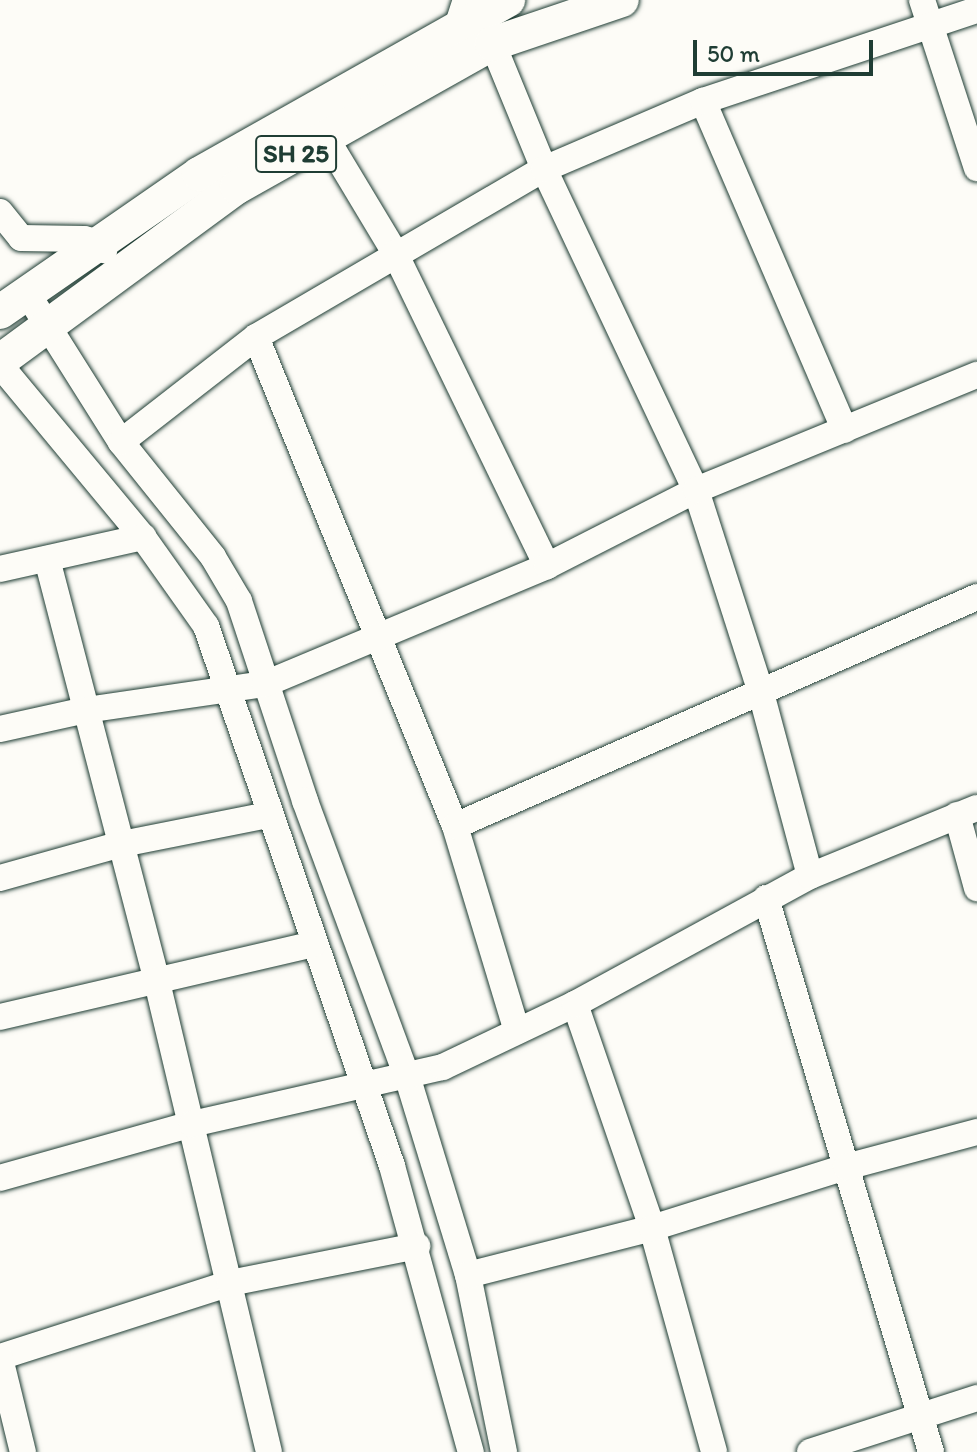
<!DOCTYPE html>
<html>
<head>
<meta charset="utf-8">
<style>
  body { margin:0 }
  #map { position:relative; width:977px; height:1452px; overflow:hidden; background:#fdfcf7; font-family:Itim,sans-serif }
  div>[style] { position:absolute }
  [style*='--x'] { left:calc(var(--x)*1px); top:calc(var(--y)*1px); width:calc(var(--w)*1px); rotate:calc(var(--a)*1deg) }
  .roads { filter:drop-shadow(0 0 2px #1f3d34) drop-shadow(0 0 2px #1f3d34) }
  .minor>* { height:26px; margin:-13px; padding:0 13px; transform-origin:13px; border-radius:13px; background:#fdfcf7 }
  .major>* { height:34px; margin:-17px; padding:0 17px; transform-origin:17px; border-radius:17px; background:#fdfcf7 }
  span { translate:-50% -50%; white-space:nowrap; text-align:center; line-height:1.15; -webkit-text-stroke:7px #fdfcf7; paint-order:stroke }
  .shield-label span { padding:2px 6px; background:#fdfcf7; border:2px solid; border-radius:6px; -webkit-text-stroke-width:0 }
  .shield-label { font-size:26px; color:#1f3d34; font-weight:700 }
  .scale { position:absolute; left:693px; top:40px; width:180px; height:36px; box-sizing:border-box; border:4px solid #1f3d34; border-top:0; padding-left:10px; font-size:24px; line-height:28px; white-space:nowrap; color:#1f3d34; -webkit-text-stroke:6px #fdfcf7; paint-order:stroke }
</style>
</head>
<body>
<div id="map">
  <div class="roads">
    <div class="minor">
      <i style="--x:922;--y:0;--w:177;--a:71.9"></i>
      <i style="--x:458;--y:24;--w:25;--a:-72"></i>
      <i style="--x:487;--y:30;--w:150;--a:67.7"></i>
      <i style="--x:544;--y:169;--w:355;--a:64.7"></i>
      <i style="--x:696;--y:490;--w:213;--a:72.2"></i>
      <i style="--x:761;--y:693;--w:189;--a:75"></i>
      <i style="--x:703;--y:101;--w:358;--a:66.7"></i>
      <i style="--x:326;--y:138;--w:134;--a:59"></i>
      <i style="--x:395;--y:253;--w:348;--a:64.1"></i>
      <i style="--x:0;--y:212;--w:33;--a:51"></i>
      <i style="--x:21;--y:238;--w:63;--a:0.9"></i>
      <i style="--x:84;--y:239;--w:13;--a:13"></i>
      <i style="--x:97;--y:242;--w:11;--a:49"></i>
      <i style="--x:27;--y:293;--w:176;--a:57.8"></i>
      <i style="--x:121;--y:442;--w:147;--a:51.3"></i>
      <i style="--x:213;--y:557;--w:51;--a:59.4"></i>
      <i style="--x:239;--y:601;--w:211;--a:71.7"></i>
      <i style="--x:305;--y:801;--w:296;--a:69.7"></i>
      <i style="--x:408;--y:1079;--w:205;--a:73"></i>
      <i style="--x:468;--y:1275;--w:181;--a:78.5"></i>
      <i style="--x:256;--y:337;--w:528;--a:67.86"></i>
      <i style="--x:455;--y:826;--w:214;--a:73.2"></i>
      <i style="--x:0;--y:365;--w:224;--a:50.3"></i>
      <i style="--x:143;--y:537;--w:109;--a:54.7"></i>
      <i style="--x:206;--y:626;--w:571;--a:70.99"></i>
      <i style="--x:392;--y:1166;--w:297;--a:74.6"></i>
      <i style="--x:121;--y:442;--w:171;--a:-37.9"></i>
      <i style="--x:256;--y:337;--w:333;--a:-30.3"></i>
      <i style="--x:544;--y:169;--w:173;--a:-23.2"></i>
      <i style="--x:703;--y:101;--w:289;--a:-18.4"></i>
      <i style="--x:47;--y:559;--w:437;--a:75.4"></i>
      <i style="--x:157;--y:982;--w:483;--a:76.6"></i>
      <i style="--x:0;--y:569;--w:147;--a:-12.6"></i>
      <i style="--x:0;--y:729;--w:88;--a:-12.5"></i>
      <i style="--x:86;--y:710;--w:181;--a:-8.3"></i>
      <i style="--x:265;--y:684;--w:306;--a:-22.7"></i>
      <i style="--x:547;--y:566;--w:167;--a:-27"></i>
      <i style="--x:696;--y:490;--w:304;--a:-22.3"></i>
      <i style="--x:957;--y:815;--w:76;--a:74.7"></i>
      <i style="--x:455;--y:826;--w:570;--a:-23.69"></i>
      <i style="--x:0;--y:878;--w:127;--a:-15.6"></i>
      <i style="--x:122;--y:844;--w:150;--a:-11.2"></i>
      <i style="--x:766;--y:898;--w:578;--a:73.41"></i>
      <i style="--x:575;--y:1004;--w:237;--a:71"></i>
      <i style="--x:652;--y:1228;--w:232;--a:74.5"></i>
      <i style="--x:0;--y:1017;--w:322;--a:-13.1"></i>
      <i style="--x:0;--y:1178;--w:199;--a:-15.7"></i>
      <i style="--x:192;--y:1124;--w:257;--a:-12.8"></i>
      <i style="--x:443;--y:1067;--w:146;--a:-25.5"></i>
      <i style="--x:575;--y:1004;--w:268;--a:-28.6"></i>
      <i style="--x:810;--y:876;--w:180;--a:-22.2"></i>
      <i style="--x:468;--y:1275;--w:190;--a:-14.3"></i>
      <i style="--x:652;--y:1228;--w:203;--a:-17.5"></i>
      <i style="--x:846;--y:1167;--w:136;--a:-15"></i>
      <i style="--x:0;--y:1357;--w:242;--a:-17.8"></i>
      <i style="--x:230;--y:1283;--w:191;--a:-11.2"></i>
      <i style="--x:0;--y:1358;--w:97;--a:76.3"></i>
      <i style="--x:810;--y:1452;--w:176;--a:-17.9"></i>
    </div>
    <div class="major">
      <i style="--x:0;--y:312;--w:242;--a:-34.7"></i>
      <i style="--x:199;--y:174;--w:355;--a:-29.4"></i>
      <i style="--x:0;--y:361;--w:294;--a:-36.3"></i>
      <i style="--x:237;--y:187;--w:292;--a:-29.3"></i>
      <i style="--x:492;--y:44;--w:137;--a:-18.7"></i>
    </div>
  </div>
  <div class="shield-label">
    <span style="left:296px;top:154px">SH 25</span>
  </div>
  <div class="scale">50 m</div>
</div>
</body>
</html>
